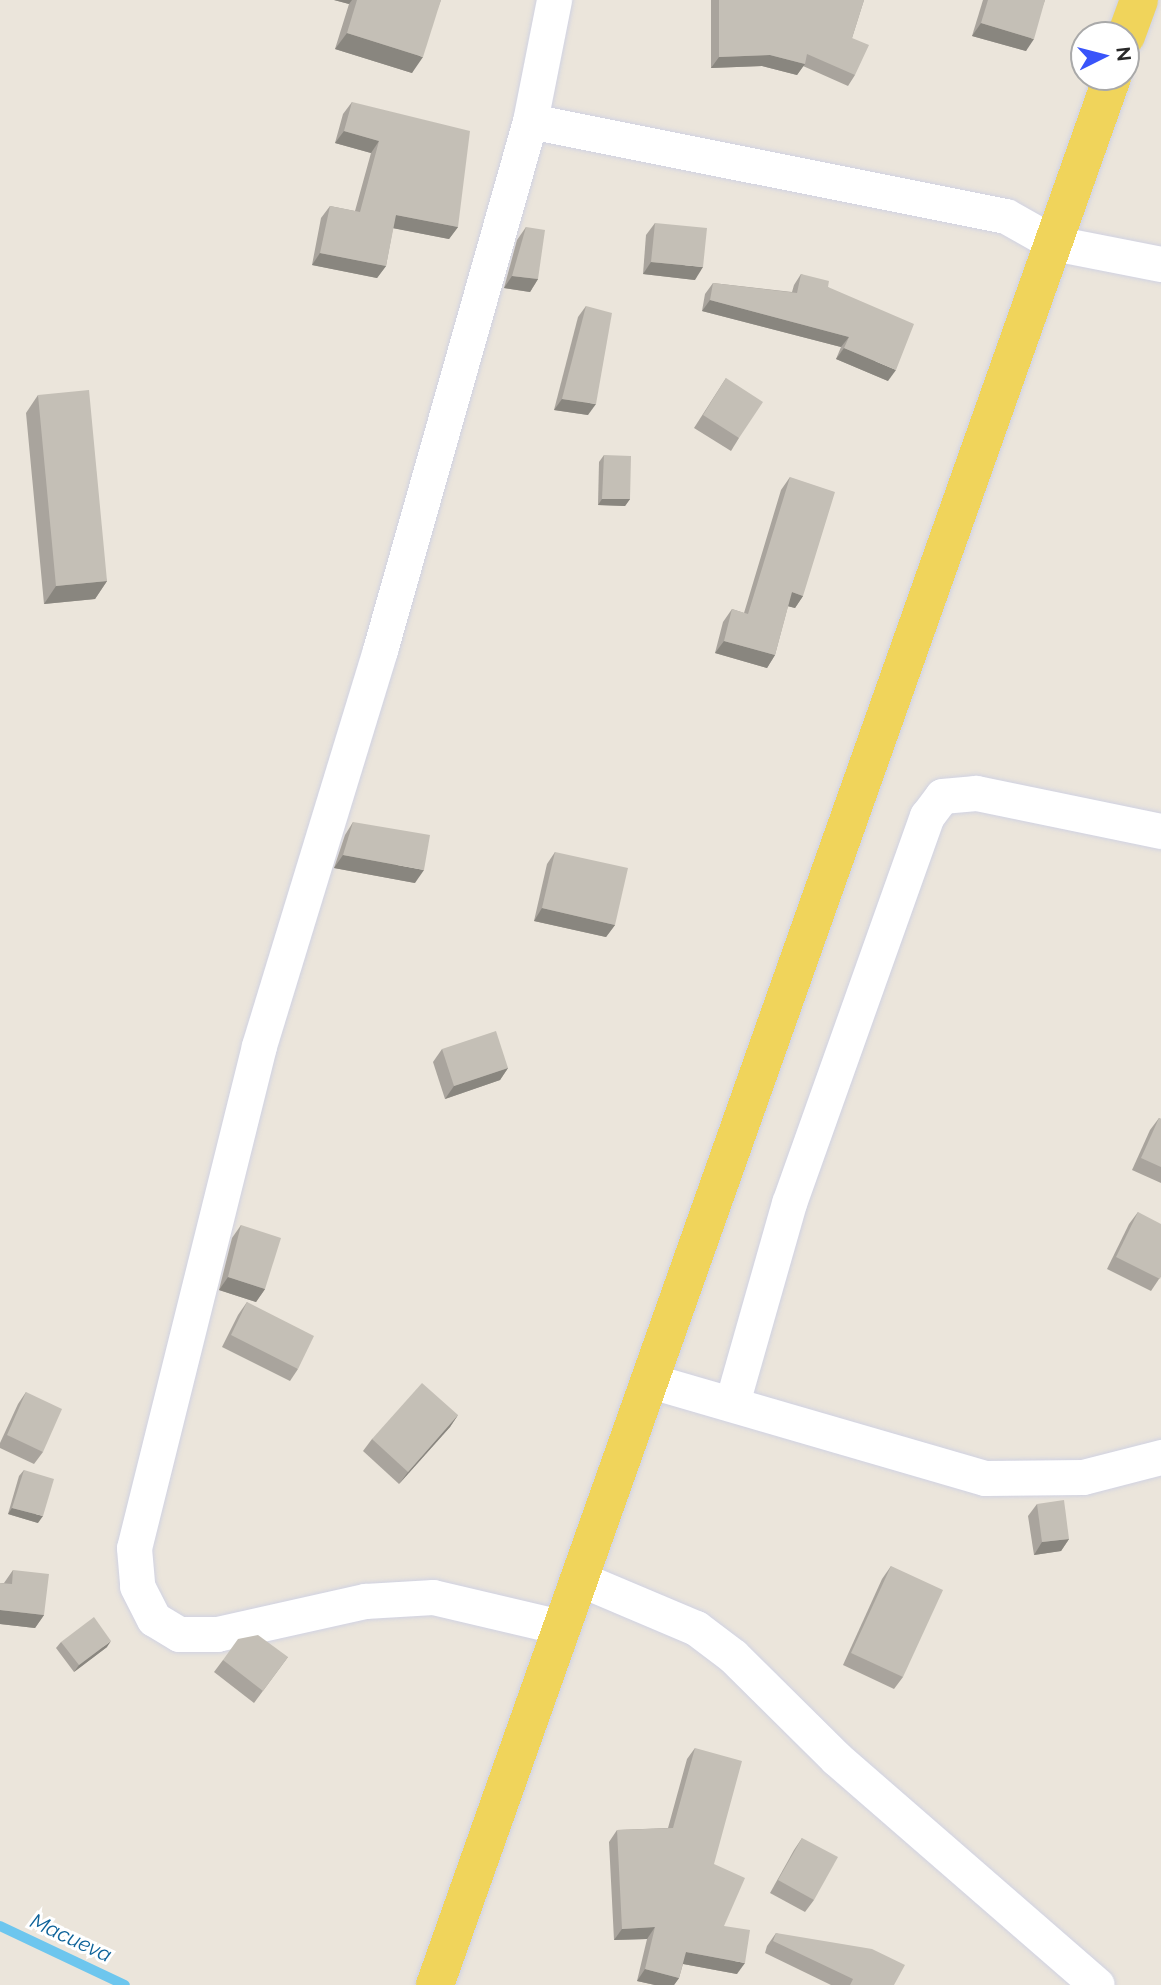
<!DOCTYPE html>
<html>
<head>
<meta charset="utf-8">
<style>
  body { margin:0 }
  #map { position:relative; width:1161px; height:1985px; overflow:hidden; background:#ebe5db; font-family:Raleway,sans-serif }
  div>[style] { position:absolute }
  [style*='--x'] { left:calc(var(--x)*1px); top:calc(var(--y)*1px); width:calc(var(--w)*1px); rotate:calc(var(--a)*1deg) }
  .stream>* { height:10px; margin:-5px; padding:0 5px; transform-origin:5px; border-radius:5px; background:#6dc6ee }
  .roads { filter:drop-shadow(0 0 2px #d0d2e2) drop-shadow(0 0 2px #d0d2e2) }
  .street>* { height:35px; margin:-17.5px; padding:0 17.5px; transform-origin:17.5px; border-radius:17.5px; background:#fff }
  .primary>* { height:38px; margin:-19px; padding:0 19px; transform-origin:19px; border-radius:19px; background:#f0d45b }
  .wall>* { inset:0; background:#a9a49d }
  .shaded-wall>* { inset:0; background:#89867f }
  .building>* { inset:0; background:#c4bfb6 }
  span { translate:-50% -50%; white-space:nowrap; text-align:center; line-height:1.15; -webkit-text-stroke:6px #fff; paint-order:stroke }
  .water-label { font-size:21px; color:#0d6299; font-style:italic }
  .north { position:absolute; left:1070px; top:21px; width:70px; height:70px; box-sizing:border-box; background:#fff; border:2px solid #a9a9a9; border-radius:50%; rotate:84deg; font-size:19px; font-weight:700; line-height:28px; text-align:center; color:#292929 }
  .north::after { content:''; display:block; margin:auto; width:24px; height:32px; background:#3954fa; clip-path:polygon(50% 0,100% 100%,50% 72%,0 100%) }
</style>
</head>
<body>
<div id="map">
  <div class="stream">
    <i style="--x:0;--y:1926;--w:138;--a:25.3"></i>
  </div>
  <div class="roads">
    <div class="street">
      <i style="--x:554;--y:0;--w:123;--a:101.2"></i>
      <i style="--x:530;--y:121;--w:550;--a:105.83"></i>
      <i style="--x:380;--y:650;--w:414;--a:107"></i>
      <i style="--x:259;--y:1046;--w:517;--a:103.98"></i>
      <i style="--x:134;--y:1548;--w:38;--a:85"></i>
      <i style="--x:137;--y:1586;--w:37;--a:63"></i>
      <i style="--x:154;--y:1619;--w:29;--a:31"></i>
      <i style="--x:179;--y:1634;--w:38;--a:0"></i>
      <i style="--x:217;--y:1634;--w:152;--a:-12.6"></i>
      <i style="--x:365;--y:1601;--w:68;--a:-3.4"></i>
      <i style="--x:433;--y:1597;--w:131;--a:13.2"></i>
      <i style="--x:530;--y:121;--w:485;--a:11.3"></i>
      <i style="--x:1006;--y:216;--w:55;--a:29.4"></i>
      <i style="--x:1054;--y:243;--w:109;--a:11.1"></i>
      <i style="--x:651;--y:1381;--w:348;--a:16.2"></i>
      <i style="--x:985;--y:1478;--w:98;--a:-0.6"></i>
      <i style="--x:1083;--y:1477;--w:81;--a:-14.4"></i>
      <i style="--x:732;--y:1403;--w:208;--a:-74.1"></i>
      <i style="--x:789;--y:1203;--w:411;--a:-70.4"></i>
      <i style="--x:927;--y:816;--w:25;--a:-53"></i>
      <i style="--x:942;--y:796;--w:34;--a:-5"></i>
      <i style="--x:976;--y:793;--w:189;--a:11.6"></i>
      <i style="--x:580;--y:1579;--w:126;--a:22.9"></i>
      <i style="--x:696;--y:1628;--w:46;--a:37.1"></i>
      <i style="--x:733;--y:1656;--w:146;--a:44.7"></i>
      <i style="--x:837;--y:1759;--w:344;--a:41"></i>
    </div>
    <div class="primary">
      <i style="--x:1126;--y:36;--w:38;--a:-70"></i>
      <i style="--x:435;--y:1985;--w:2025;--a:-70.46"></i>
    </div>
  </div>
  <div class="wall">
    <i style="clip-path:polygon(334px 0,441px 0,412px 73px,335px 49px,349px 4px)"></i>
    <i style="clip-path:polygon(711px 0,864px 0,852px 38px,855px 75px,848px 86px,803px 66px,797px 75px,762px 66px,711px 68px)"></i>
    <i style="clip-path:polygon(983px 0,1045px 0,1026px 51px,972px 36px)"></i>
    <i style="clip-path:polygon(352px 102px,458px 227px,449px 239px,393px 228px,386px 266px,377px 278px,312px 265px,321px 218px,330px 206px,355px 211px,371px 153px,335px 143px,343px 114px)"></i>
    <i style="clip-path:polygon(655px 223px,695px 280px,643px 274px,646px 235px)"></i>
    <i style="clip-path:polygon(526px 227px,538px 279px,530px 292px,504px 288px,517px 240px)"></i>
    <i style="clip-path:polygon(801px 274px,828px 287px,888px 381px,836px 359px,841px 347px,702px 311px,705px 294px,713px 283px,792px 292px,794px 285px)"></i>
    <i style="clip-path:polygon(586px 306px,588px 415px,554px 410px,578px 317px)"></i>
    <i style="clip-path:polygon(726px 378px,739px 438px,731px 451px,694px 428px)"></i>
    <i style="clip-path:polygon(38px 395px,107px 581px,95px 599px,44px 604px,26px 413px)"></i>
    <i style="clip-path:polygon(604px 455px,630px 499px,625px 506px,598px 505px,599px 462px)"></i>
    <i style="clip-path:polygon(790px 477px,803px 596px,795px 608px,788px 606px,775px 655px,767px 668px,715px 653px,723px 622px,732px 609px,744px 613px,781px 490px)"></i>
    <i style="clip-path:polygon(353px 822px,415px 883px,334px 868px,345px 835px)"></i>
    <i style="clip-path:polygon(555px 852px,615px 925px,606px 937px,534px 921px,547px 864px)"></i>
    <i style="clip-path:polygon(442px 1049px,508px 1068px,500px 1080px,445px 1099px,433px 1062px)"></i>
    <i style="clip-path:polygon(1159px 1118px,1161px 1119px,1161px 1183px,1132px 1170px,1150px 1130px)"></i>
    <i style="clip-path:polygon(1138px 1212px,1161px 1276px,1151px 1291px,1107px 1269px,1129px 1224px)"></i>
    <i style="clip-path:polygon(241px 1225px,265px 1289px,256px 1302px,219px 1290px,232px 1238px)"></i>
    <i style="clip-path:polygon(247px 1302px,298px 1369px,290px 1381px,222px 1347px,238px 1315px)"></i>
    <i style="clip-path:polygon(26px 1392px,43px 1452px,34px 1464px,0 1448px,0 1443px,18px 1404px)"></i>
    <i style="clip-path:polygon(458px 1415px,450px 1427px,399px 1484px,363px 1451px,372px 1439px)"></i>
    <i style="clip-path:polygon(24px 1470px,38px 1523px,8px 1514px,19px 1476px)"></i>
    <i style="clip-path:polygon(1037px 1504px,1069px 1539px,1061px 1551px,1034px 1555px,1028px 1516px)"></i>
    <i style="clip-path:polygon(891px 1566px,903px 1677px,894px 1689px,843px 1665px,882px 1579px)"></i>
    <i style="clip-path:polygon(13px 1570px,44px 1615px,35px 1628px,0 1624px,0 1583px,4px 1583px)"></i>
    <i style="clip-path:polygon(61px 1642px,107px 1647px,74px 1672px,56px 1648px)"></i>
    <i style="clip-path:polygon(288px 1657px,254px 1703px,214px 1672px,223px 1660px)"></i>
    <i style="clip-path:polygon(695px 1748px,724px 1926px,737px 1974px,683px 1964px,679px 1978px,674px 1985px,655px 1985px,637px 1981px,647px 1939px,614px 1940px,609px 1842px,617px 1830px,668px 1828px,687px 1759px)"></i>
    <i style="clip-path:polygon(802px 1838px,814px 1900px,805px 1912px,770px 1893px,794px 1850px)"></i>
    <i style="clip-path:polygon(776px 1933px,894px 1985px,831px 1985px,765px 1953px,767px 1946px)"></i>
  </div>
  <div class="shaded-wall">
    <i style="clip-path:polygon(334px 0,352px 0,349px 4px)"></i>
    <i style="clip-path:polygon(981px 23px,1034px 39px,1026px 51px,972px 36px)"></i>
    <i style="clip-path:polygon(347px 33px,423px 57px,412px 73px,335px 49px)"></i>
    <i style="clip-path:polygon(770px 55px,805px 64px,797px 75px,762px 66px,711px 68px,719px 57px)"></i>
    <i style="clip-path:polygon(344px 131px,379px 141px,371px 153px,335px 143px)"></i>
    <i style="clip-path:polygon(396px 215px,458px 227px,449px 239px,387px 227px)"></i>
    <i style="clip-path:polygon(320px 253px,386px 266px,377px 278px,312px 265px)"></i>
    <i style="clip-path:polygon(651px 262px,703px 267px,695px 280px,643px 274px)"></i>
    <i style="clip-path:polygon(512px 276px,538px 279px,530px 292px,504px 288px)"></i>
    <i style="clip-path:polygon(710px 300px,849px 337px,841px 347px,702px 311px)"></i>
    <i style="clip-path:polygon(844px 348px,896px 370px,888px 381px,836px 359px)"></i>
    <i style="clip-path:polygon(562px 399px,596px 404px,588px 415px,554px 410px)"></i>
    <i style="clip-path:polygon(602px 499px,630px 499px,625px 506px,598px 505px)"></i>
    <i style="clip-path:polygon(107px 581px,95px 599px,44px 604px,56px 586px)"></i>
    <i style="clip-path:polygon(792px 592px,803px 596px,795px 608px,783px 605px)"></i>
    <i style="clip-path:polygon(724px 641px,775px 655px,767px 668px,715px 653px)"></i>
    <i style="clip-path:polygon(343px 855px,424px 870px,415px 883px,334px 868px)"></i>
    <i style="clip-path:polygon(542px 908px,615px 925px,606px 937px,534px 921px)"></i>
    <i style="clip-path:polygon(508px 1068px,500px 1080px,445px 1099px,454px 1086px)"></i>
    <i style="clip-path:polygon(228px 1277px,265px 1289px,256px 1302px,219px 1290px)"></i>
    <i style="clip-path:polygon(458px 1415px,450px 1427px,399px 1484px,408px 1472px)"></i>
    <i style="clip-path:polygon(12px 1508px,43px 1516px,38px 1523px,8px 1514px)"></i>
    <i style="clip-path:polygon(1069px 1539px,1061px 1551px,1034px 1555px,1042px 1542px)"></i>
    <i style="clip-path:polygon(0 1610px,44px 1615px,35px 1628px,0 1624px)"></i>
    <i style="clip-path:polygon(111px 1641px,107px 1647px,74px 1672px,79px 1665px)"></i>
    <i style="clip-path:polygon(655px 1927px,647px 1939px,614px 1940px,622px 1929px)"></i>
    <i style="clip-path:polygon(686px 1952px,745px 1963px,737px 1974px,678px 1963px)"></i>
    <i style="clip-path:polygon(645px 1969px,679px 1978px,674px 1985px,655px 1985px,637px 1981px)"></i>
  </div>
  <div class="building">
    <i style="clip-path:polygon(357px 0,441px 0,423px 57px,347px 33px)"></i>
    <i style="clip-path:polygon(719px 0,864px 0,852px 38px,869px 45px,855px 75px,807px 54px,805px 64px,770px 55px,719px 57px)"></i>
    <i style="clip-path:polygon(988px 0,1045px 0,1034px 39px,981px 23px)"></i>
    <i style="clip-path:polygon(352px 102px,470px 131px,458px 227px,396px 215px,386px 266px,320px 253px,330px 206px,360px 212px,379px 141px,344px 131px)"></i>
    <i style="clip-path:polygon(655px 223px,707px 228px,703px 267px,651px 262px)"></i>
    <i style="clip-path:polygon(526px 227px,545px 230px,538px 279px,512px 276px)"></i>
    <i style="clip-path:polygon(801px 274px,829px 281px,828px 287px,914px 324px,896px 370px,844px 348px,849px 337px,710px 300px,713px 283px,797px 293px)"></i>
    <i style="clip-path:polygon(586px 306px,612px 313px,596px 404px,562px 399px)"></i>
    <i style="clip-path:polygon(726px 378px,763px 402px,739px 438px,703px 415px)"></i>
    <i style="clip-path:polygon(89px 390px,107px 581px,56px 586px,38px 395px)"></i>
    <i style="clip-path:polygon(604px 455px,631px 456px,630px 499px,602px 499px)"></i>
    <i style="clip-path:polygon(790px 477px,835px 492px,803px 596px,792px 592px,775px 655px,724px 641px,732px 609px,748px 614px)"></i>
    <i style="clip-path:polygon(353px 822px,430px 835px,424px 870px,343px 855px)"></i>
    <i style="clip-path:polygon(555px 852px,628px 868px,615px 925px,542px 908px)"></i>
    <i style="clip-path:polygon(496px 1031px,508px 1068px,454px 1086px,442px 1049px)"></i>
    <i style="clip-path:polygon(1159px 1118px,1161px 1119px,1161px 1167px,1141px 1158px)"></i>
    <i style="clip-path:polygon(1138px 1212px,1161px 1224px,1161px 1276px,1160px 1279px,1116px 1257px)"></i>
    <i style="clip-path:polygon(241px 1225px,281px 1238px,265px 1289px,228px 1277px)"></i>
    <i style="clip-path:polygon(247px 1302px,314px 1336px,298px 1369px,231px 1335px)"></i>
    <i style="clip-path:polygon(422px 1383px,458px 1415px,408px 1472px,372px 1439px)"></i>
    <i style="clip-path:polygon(26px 1392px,62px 1409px,43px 1452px,7px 1435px)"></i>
    <i style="clip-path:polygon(24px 1470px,54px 1479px,43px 1516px,12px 1508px)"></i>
    <i style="clip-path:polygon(1064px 1500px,1069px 1539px,1042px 1542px,1037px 1504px)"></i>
    <i style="clip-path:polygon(891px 1566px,943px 1590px,903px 1677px,851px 1653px)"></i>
    <i style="clip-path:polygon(13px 1570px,49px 1574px,44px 1615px,0 1610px,0 1583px,12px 1584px)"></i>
    <i style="clip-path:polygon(94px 1617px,111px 1641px,79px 1665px,61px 1642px)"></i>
    <i style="clip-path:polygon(258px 1635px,288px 1657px,263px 1691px,223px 1660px,238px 1639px)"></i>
    <i style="clip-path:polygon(695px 1748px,742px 1761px,714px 1864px,745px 1878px,724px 1926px,750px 1930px,745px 1963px,686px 1952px,679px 1978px,645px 1969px,655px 1927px,622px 1929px,617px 1830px,673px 1828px)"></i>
    <i style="clip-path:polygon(802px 1838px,838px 1857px,814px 1900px,778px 1880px)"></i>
    <i style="clip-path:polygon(776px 1933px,872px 1949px,905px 1965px,894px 1985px,850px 1985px,853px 1979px,773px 1941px)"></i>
  </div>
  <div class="water-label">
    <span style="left:71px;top:1938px;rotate:25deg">Macueva</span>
  </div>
  <div class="north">N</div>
</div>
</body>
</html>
